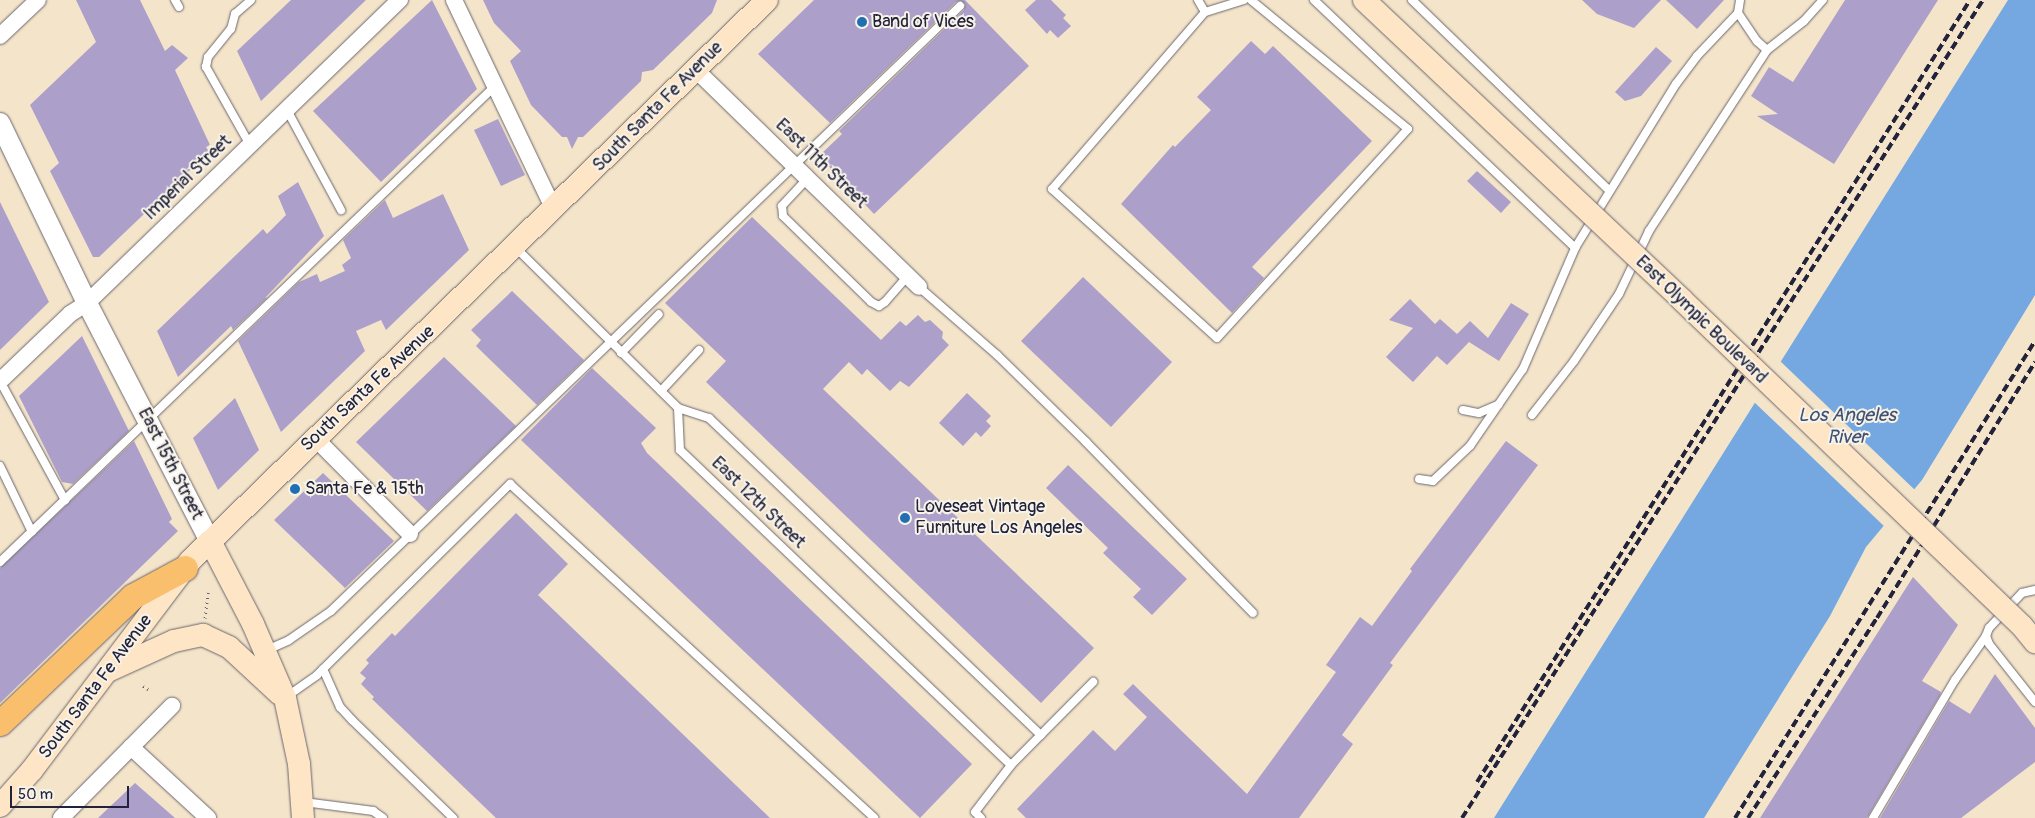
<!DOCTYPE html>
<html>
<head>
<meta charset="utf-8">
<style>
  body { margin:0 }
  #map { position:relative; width:2035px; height:818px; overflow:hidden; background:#f3e4ca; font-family:Pangolin,sans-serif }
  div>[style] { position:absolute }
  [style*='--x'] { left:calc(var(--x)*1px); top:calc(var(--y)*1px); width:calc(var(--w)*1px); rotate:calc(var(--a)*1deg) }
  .water>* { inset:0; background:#75a8e1 }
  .pier>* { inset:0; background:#f3e4ca }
  .building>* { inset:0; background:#aca0ca }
  .path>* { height:3px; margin-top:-1.5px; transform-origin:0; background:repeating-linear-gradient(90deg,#6b666d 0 1px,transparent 0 5px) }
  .roads { filter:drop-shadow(0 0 1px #6b666d) drop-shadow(0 0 1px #6b666d) }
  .service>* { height:8px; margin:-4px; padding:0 4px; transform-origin:4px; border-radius:4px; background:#fff }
  .minor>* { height:16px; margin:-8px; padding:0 8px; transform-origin:8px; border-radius:8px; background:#fff }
  .tertiary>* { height:20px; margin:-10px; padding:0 10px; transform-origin:10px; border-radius:10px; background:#fff }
  .secondary>* { height:22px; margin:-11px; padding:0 11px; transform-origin:11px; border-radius:11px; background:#fde5c5 }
  .primary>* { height:25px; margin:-12.5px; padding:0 12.5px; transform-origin:12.5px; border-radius:12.5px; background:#f9bf6d }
  .rail>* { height:4px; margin-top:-2px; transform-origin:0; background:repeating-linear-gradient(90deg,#22223b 0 8px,transparent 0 12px) }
  .bridges { filter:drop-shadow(0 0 1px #6b666d) drop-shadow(0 0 1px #6b666d) }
  .secondary-bridge>* { height:22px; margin:-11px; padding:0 11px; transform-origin:11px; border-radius:11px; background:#fde5c5 }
  .dots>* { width:14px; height:14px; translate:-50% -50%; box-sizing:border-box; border:2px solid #f7f3e8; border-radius:50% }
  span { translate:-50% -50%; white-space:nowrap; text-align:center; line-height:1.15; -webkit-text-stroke:4px #f7f3e8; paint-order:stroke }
  .poi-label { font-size:18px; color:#22223b }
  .left { translate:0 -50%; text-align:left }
  .street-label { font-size:18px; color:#22223b }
  .water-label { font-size:19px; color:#3f5175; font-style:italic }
  .scale { position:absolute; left:10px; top:786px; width:119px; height:22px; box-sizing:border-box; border:2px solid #22223b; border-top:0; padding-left:6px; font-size:15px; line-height:18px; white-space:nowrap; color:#22223b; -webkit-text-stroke:4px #f7f3e8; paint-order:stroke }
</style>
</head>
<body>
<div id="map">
  <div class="water">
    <i style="clip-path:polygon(2008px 0,2035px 0,2035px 295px,1922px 480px,1866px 547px,1830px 616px,1704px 818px,1494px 818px)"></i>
  </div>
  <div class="pier">
    <i style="clip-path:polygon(1779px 360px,1916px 491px,1886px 528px,1753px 401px)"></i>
  </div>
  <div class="building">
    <i style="clip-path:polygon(76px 0,140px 0,165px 51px,172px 45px,188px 58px,175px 70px,210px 145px,206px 147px,209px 152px,99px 257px,93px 257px,50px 171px,59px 163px,30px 105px,96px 42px)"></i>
    <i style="clip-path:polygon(291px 0,366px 0,261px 101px,237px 51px)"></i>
    <i style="clip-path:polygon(432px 0,477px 89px,381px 182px,313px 111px)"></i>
    <i style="clip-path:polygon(483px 0,717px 0,712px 13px,653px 70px,642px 72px,641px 81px,583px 137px,578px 137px,572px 149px,567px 137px,562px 137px,531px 105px,510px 61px,521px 51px,494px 23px)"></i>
    <i style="clip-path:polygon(814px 0,965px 0,1029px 66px,874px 214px,819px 156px,842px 134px,839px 131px,964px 10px,965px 4px,961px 1px,956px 2px,830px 123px,758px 54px)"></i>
    <i style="clip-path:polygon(1036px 0,1051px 0,1066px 15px,1063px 18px,1071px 26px,1058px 38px,1050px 30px,1047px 34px,1025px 10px)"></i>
    <i style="clip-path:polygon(1582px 0,1661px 0,1634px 28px,1597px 14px)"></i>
    <i style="clip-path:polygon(1666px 0,1724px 0,1697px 29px)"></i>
    <i style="clip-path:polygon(1845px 0,1938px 0,1834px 164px,1757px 116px,1778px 114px,1751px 96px,1769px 67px,1793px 82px)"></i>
    <i style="clip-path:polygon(1251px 41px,1265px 54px,1273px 46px,1372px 141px,1252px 267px,1264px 278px,1232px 313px,1121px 204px,1173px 145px,1175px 147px,1211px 110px,1197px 97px)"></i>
    <i style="clip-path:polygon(1656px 47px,1672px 61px,1641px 96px,1625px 101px,1615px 92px)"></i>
    <i style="clip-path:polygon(498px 119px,525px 175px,501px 186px,474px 130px)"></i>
    <i style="clip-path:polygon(1477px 171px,1511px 202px,1501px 213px,1467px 181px)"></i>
    <i style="clip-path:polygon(298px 182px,324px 236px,265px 298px,268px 297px,233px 330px,231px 326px,178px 377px,157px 331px,263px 229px,267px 234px,286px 215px,278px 196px)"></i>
    <i style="clip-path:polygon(443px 194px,469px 250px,386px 330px,381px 320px,356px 331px,365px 351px,281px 432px,238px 341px,299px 282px,317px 274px,320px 282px,345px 271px,342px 265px,351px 258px,343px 240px,385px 200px,393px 218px)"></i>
    <i style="clip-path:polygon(0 202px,49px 302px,0 350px)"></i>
    <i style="clip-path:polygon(752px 217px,881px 340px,900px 321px,906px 326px,918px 315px,925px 322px,930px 320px,943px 332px,942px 338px,949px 345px,909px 387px,900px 381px,890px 391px,867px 369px,862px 375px,849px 362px,823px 389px,1094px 648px,1041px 703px,706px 382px,726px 361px,665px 303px)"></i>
    <i style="clip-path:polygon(1083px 277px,1172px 362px,1111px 427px,1021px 341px)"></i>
    <i style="clip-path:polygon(512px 291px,584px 360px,537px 405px,476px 346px,481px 340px,471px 330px)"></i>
    <i style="clip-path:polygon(1410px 299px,1435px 324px,1440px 319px,1457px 334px,1470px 321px,1488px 338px,1511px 303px,1529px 314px,1499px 361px,1469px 342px,1447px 365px,1437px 356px,1413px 382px,1386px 357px,1413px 328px,1389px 320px)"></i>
    <i style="clip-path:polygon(82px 336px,129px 431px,73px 484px,62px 482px,19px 396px)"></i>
    <i style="clip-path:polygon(444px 357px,516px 426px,427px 511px,356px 442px)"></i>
    <i style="clip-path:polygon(592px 368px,656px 428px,641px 443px,647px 453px,972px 764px,920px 818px,521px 440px)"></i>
    <i style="clip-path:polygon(967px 393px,991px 416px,986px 421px,991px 426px,981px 437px,976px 432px,963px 446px,939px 423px)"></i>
    <i style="clip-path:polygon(235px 398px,259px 450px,218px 490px,193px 438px)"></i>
    <i style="clip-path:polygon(134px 441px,172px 519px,169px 522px,178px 531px,0 703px,0 568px)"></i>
    <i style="clip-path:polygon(1506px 441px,1538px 465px,1390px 663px,1393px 665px,1342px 735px,1353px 744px,1299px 818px,1026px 818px,1017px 809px,1093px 730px,1115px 751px,1147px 717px,1123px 694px,1133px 684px,1247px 794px,1336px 672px,1326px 665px,1360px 617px,1372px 626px,1412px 571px,1410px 569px)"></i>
    <i style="clip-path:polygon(1068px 465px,1187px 579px,1152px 615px,1133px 597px,1141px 589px,1103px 553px,1108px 548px,1046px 488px)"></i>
    <i style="clip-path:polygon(323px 473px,394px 541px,345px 588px,274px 520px)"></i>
    <i style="clip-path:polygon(516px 513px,568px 564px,538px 595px,770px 818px,496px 818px,372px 699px,374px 697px,361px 684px,366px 678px,360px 673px,369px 663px,366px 660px,392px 633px,395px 636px)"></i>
    <i style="clip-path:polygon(1913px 577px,1958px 625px,1922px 681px,1941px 692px,1940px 695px,1867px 818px,1760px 818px)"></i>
    <i style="clip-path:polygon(1995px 674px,2035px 728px,2035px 762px,1961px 818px,1880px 818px,1949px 701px,1970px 714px)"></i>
    <i style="clip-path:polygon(135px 783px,175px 818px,98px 818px)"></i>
  </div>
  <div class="path">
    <i style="--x:205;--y:618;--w:26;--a:-83"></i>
    <i style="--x:143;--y:686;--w:6;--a:31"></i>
  </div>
  <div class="roads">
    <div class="service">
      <i style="--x:175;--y:0;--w:8;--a:60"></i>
      <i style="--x:1198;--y:0;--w:14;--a:60"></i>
      <i style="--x:1244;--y:0;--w:41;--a:162.9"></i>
      <i style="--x:1205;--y:12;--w:234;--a:130.8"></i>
      <i style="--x:1052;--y:189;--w:222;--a:42.1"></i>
      <i style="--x:1217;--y:338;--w:283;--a:-47.6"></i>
      <i style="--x:1408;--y:129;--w:203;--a:-140.6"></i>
      <i style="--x:1314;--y:0;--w:360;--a:43.5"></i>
      <i style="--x:1412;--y:0;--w:274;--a:44"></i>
      <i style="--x:1738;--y:13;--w:34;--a:56"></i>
      <i style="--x:1757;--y:41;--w:13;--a:42"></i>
      <i style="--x:287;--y:110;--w:114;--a:61.6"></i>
      <i style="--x:250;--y:145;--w:90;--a:-119.4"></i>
      <i style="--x:206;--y:67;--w:10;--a:-79"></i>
      <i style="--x:208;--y:57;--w:36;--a:-51"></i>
      <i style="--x:231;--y:29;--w:16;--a:-75"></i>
      <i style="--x:235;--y:14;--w:21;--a:-41"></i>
      <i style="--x:807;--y:179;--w:37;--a:133"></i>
      <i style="--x:782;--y:206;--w:10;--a:84"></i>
      <i style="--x:783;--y:216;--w:123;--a:44.3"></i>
      <i style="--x:871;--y:302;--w:9;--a:27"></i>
      <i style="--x:879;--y:306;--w:7;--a:-34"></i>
      <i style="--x:885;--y:302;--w:35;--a:-49"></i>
      <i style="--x:515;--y:247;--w:229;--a:44.6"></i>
      <i style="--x:678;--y:408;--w:42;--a:87.3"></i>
      <i style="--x:680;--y:450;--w:457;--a:43.6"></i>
      <i style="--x:919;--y:287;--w:103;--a:41.1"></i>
      <i style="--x:997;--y:355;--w:124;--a:44.3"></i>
      <i style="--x:1086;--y:442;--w:239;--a:45.7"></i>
      <i style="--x:621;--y:353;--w:54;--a:-45.7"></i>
      <i style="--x:0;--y:381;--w:136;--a:61.4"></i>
      <i style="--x:661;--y:391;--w:56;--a:-47.2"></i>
      <i style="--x:678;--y:408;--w:33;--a:18"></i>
      <i style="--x:709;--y:418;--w:459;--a:43.7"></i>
      <i style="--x:1463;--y:410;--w:16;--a:11"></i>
      <i style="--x:1479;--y:413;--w:21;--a:-23"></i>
      <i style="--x:1532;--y:415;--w:68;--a:-52.1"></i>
      <i style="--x:1574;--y:361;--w:81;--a:-56.1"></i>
      <i style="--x:1619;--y:294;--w:70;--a:-64.5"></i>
      <i style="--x:1649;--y:231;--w:216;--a:-56.9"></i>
      <i style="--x:1767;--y:50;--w:47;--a:-38.1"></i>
      <i style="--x:1804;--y:21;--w:28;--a:-48"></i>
      <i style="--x:0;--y:466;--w:73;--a:64.1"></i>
      <i style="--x:1419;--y:479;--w:14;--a:8"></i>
      <i style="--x:1433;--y:481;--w:51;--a:-43.4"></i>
      <i style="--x:1470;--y:446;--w:93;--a:-55.5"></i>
      <i style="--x:1523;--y:369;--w:132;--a:-66.7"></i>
      <i style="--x:1575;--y:248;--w:193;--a:-58.4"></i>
      <i style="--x:1676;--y:84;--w:35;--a:-53"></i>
      <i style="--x:1697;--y:56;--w:59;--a:-46.4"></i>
      <i style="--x:1738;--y:13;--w:13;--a:-81"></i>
      <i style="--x:0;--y:562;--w:687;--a:-43.88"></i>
      <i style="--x:2035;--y:590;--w:13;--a:167"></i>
      <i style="--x:2022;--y:593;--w:48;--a:133.3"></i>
      <i style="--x:1989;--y:628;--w:9;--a:111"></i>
      <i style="--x:1986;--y:636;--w:9;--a:69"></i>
      <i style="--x:1989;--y:644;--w:74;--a:51.6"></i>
      <i style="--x:267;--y:650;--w:24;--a:-24"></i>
      <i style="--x:289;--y:640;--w:51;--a:-34.6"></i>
      <i style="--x:331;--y:611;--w:873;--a:-43.89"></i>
      <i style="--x:323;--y:669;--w:42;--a:65.9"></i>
      <i style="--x:340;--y:707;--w:18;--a:47"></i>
      <i style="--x:352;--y:720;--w:141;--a:44.1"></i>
      <i style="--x:286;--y:697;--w:38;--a:-35"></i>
      <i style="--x:317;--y:675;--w:272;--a:-44.7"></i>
      <i style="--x:510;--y:484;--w:494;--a:42.5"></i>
      <i style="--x:304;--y:802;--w:70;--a:7.4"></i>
      <i style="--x:373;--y:811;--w:12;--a:35"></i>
      <i style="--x:981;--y:818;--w:8;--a:-135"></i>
      <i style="--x:975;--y:812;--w:59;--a:-52.5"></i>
      <i style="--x:1011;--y:765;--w:117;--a:-45.3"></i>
      <i style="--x:1873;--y:818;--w:161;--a:-59.3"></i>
      <i style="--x:1955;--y:680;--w:54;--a:-54.8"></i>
    </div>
    <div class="minor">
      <i style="--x:454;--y:0;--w:233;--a:64.5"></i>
      <i style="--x:0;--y:36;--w:52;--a:-43.5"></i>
      <i style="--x:696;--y:70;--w:311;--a:44.2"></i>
      <i style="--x:0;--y:381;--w:97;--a:-43.7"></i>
      <i style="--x:70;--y:314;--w:20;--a:-33"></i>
      <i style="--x:87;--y:303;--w:436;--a:-44.1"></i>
      <i style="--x:315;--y:438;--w:135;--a:45.3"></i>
      <i style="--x:131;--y:747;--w:105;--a:42.7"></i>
      <i style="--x:61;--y:818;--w:158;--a:-45.3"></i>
    </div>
    <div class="tertiary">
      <i style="--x:0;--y:123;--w:200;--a:64.2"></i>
      <i style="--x:87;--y:303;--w:270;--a:62.7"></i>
    </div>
    <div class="secondary">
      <i style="--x:211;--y:543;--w:91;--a:62.6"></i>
      <i style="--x:253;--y:624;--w:81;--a:66.6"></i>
      <i style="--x:285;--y:698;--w:67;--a:78"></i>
      <i style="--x:299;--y:764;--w:54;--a:85.8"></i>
      <i style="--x:110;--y:670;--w:70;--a:-24.4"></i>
      <i style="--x:174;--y:641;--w:30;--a:-12"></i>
      <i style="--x:203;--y:635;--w:29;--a:25"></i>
      <i style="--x:229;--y:647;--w:69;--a:42.7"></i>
      <i style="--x:0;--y:806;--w:48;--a:-48.4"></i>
      <i style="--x:32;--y:770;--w:263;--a:-52.9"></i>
      <i style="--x:191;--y:560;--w:803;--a:-44.19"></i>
    </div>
    <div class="primary">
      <i style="--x:0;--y:723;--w:184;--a:-43.7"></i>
      <i style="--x:133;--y:596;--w:59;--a:-28.3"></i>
    </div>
  </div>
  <div class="rail">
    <i style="--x:1477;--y:782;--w:924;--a:-57.77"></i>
    <i style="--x:1462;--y:818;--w:970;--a:-57.51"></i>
    <i style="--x:1735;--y:818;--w:563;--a:-57.83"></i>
    <i style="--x:1748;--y:818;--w:238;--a:-57.2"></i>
    <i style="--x:1877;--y:618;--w:301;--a:-58.3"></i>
  </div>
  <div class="bridges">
    <div class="secondary-bridge">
      <i style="--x:1364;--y:0;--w:436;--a:43.3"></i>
      <i style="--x:1681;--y:299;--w:472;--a:43.8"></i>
      <i style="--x:2022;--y:626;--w:21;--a:51"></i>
    </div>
  </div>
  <div class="dots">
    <i style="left:862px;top:22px;background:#1f6fb2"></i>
    <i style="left:295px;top:489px;background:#1f6fb2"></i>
    <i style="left:905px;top:518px;background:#1f6fb2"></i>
  </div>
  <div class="poi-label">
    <span class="left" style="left:872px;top:22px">Band of Vices</span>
    <span class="left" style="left:305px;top:489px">Santa Fe &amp; 15th</span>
    <span class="left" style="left:915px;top:518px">Loveseat Vintage<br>Furniture Los Angeles</span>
  </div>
  <div class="street-label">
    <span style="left:658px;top:107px;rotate:-45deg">South Santa Fe Avenue</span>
    <span style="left:821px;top:164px;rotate:44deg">East 11th Street</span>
    <span style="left:188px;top:178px;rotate:-44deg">Imperial Street</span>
    <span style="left:1701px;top:320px;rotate:44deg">East Olympic Boulevard</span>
    <span style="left:368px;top:389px;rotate:-43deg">South Santa Fe Avenue</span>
    <span style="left:170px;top:464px;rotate:63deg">East 15th Street</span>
    <span style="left:758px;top:503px;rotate:44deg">East 12th Street</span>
    <span style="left:96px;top:687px;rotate:-53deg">South Santa Fe Avenue</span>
  </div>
  <div class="water-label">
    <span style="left:1847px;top:427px">Los Angeles<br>River</span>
  </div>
  <div class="scale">50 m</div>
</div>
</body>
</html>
